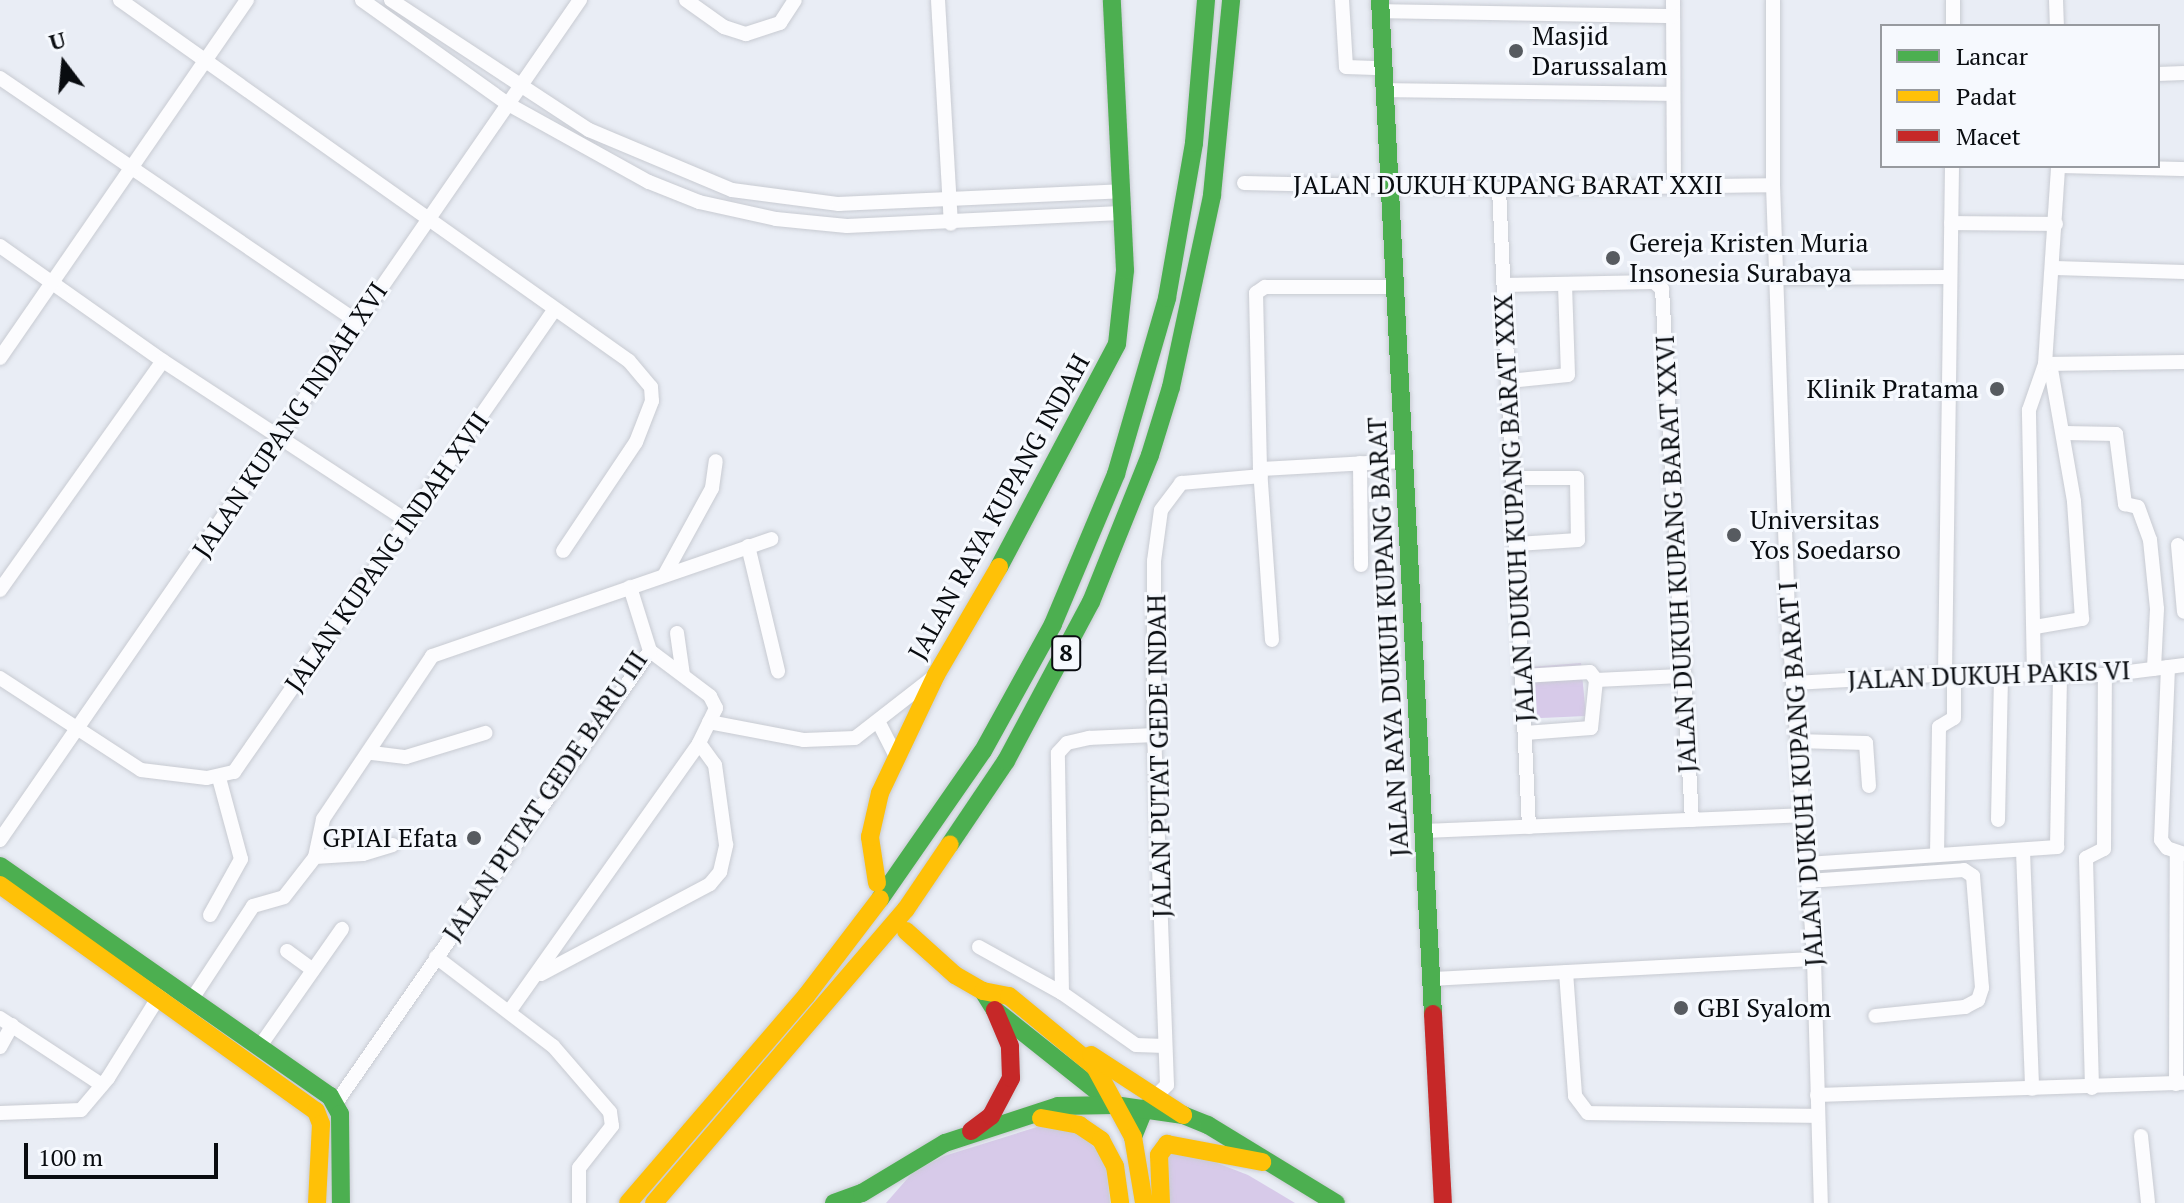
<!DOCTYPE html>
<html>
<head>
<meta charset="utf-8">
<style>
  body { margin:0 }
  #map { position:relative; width:2184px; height:1203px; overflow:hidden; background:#e9edf5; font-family:"PT Serif",serif }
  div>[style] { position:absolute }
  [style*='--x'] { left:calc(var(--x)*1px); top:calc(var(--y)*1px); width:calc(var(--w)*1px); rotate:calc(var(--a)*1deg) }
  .green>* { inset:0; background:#d7cae9 }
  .roads { filter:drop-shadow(0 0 2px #c8cbd2) drop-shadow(0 0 2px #c8cbd2) }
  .street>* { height:14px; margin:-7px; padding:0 7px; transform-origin:7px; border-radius:7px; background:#fcfcfe }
  .fast>* { height:18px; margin:-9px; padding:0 9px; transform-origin:9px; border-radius:9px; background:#4caf50 }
  .slow>* { height:18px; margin:-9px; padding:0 9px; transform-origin:9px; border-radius:9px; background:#ffc107 }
  .jam>* { height:18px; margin:-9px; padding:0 9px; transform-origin:9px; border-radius:9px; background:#c62828 }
  .dots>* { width:22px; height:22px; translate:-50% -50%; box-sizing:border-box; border:4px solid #f6f9fe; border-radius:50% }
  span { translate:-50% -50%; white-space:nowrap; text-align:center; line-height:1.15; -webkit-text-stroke:6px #f6f9fe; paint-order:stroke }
  .shield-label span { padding:2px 6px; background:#f6f9fe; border:2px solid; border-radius:6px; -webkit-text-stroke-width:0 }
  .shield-label { font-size:24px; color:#090c10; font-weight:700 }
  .poi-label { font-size:26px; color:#090c10 }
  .left { translate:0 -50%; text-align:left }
  .right { translate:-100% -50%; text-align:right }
  .street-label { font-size:26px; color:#090c10 }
  .legend { position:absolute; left:1880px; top:24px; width:280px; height:144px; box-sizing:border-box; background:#f6f9fe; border:2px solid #979a9f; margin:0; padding:10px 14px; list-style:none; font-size:24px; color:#090c10 }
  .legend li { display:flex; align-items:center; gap:16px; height:40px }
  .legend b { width:40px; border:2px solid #979a9f }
  .north { position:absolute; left:24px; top:24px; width:80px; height:80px; -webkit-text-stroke:6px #f6f9fe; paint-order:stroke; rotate:344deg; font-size:22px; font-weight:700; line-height:32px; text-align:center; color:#090c10 }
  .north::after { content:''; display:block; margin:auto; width:28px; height:36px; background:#090c10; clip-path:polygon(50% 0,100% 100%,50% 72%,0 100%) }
  .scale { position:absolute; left:24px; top:1143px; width:194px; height:36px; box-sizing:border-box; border:4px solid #090c10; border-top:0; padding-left:10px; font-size:24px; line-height:28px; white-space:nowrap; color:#090c10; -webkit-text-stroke:6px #f6f9fe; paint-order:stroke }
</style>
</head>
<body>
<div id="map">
  <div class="green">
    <i style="clip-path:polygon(1581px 663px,1586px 716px,1521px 719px,1518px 668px)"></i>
    <i style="clip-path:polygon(1053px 1122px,1069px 1124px,1105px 1157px,1110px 1203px,886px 1203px,914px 1171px,944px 1156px)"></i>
    <i style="clip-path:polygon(1168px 1144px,1248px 1175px,1295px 1203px,1164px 1203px)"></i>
  </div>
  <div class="roads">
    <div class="street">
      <i style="--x:120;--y:0;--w:624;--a:35.35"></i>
      <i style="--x:629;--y:361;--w:34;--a:50"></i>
      <i style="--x:651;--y:387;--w:14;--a:86"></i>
      <i style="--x:652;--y:401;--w:44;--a:111.3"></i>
      <i style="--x:636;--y:442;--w:131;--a:123.8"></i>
      <i style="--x:362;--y:0;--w:179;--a:35.5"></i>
      <i style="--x:508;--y:104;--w:161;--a:29"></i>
      <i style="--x:649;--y:182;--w:54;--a:21.8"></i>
      <i style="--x:699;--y:202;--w:79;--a:12.4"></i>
      <i style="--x:776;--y:219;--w:71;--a:5.6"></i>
      <i style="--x:847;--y:226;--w:274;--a:-2.7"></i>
      <i style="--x:391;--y:0;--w:237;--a:33.3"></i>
      <i style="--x:589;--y:130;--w:155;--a:22.8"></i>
      <i style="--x:732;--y:190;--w:108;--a:7.5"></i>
      <i style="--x:839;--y:204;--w:281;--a:-2.6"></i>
      <i style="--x:686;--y:0;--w:47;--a:35.4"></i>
      <i style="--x:724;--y:27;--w:23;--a:18"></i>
      <i style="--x:746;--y:34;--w:36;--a:-18"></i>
      <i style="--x:780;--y:23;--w:27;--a:-57"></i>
      <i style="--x:938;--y:0;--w:224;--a:86.7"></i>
      <i style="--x:1342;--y:0;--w:67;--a:86.6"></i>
      <i style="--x:1346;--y:67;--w:36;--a:2"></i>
      <i style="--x:1673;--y:0;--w:185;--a:89.7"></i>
      <i style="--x:1773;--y:0;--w:185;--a:90"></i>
      <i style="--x:1773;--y:185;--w:433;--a:88"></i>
      <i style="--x:1788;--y:618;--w:342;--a:85.6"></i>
      <i style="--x:1814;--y:959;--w:244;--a:88.4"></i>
      <i style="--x:2056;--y:0;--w:26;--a:88"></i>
      <i style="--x:1380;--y:11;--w:293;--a:1"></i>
      <i style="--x:1953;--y:26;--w:26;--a:-90"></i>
      <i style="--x:2158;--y:74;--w:26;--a:-2"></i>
      <i style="--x:0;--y:78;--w:431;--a:34.3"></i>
      <i style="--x:1385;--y:90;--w:287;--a:0.8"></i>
      <i style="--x:1244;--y:183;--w:255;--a:1.3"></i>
      <i style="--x:1499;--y:189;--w:274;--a:-0.8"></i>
      <i style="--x:1499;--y:189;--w:639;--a:87.31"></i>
      <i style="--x:1951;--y:223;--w:105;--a:0.5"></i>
      <i style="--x:0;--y:246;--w:199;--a:35.2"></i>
      <i style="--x:163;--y:361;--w:294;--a:33.2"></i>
      <i style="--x:2055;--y:268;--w:129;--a:1.8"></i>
      <i style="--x:1778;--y:278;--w:172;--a:-0.3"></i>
      <i style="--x:1504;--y:285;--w:150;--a:-1.1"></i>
      <i style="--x:1654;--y:282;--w:11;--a:41"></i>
      <i style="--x:1662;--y:289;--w:532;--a:86.77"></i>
      <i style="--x:0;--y:358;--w:435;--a:-55.4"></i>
      <i style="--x:2045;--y:364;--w:139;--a:-0.8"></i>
      <i style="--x:1509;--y:381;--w:59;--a:-5.8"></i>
      <i style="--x:1568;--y:375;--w:90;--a:-91.9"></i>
      <i style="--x:2065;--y:433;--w:51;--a:1.1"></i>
      <i style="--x:2116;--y:434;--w:71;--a:82.7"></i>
      <i style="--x:2125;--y:504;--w:13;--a:13"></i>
      <i style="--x:2138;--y:507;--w:35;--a:70"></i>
      <i style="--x:2150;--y:540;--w:69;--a:84.2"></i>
      <i style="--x:2157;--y:609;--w:60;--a:92.9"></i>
      <i style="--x:1360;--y:463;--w:102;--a:89.4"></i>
      <i style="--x:1260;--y:469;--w:176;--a:-91.3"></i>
      <i style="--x:1256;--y:293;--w:11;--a:-34"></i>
      <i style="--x:1265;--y:287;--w:132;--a:0"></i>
      <i style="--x:1514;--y:478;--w:63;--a:0"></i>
      <i style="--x:1577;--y:478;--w:62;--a:89.1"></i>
      <i style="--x:1578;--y:540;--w:61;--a:176.2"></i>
      <i style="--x:2178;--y:545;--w:67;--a:84.9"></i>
      <i style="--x:748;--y:546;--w:129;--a:76.5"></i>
      <i style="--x:665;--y:574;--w:98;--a:-61.3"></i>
      <i style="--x:712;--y:488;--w:27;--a:-82"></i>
      <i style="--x:0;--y:590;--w:281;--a:-54.6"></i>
      <i style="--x:2035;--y:627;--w:48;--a:-9.7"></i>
      <i style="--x:2082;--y:619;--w:118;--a:-93.9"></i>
      <i style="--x:2074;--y:501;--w:139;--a:-99.9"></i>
      <i style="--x:677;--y:633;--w:42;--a:81.9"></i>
      <i style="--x:1272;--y:640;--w:171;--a:-94"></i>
      <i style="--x:1260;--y:469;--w:145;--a:-3.2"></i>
      <i style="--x:2168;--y:667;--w:173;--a:92.3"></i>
      <i style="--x:2161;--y:840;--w:10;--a:53"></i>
      <i style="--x:2167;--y:848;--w:18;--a:19"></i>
      <i style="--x:1945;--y:674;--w:508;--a:-89.21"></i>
      <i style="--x:2034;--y:675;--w:265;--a:-91.1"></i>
      <i style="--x:2029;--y:410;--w:49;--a:-70.8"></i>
      <i style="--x:2045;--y:364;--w:198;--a:-86.2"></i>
      <i style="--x:2058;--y:166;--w:126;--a:1.4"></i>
      <i style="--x:1523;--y:676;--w:67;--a:-3.4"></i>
      <i style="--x:1590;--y:672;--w:10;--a:53"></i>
      <i style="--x:1596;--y:680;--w:48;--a:95.9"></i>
      <i style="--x:1591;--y:728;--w:66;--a:175.7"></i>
      <i style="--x:0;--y:678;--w:168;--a:33.1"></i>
      <i style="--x:141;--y:770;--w:66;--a:6.9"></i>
      <i style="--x:207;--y:778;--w:28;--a:-13"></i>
      <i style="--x:234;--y:772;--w:563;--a:-55.27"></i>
      <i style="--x:1596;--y:680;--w:85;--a:-2.7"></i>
      <i style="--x:1794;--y:683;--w:160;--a:-3.2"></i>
      <i style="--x:1954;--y:674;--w:151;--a:0.4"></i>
      <i style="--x:2105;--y:675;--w:80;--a:-7.2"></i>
      <i style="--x:709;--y:722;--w:97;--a:10.7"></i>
      <i style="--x:804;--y:740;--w:51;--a:-2.2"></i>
      <i style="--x:855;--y:738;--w:103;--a:-37.9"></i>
      <i style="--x:879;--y:723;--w:39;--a:63"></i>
      <i style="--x:1797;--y:741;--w:69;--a:1.7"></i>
      <i style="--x:1866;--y:743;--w:43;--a:86"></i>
      <i style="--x:372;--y:753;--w:34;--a:7"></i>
      <i style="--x:406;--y:757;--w:83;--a:-16.9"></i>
      <i style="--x:1998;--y:820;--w:145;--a:-88.8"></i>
      <i style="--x:1425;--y:831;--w:376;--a:-2.4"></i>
      <i style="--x:0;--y:840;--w:1021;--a:-55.38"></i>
      <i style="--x:2023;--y:851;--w:238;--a:87.8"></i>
      <i style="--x:1937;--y:855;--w:128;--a:-89.1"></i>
      <i style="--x:1939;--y:727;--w:17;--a:-31"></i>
      <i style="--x:1954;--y:718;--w:44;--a:-90"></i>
      <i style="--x:315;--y:857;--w:48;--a:-3.6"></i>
      <i style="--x:363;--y:854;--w:31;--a:-17"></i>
      <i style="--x:1807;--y:864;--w:251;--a:-3.9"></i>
      <i style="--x:2057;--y:847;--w:172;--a:-89"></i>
      <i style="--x:1808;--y:881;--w:156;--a:-4"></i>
      <i style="--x:1964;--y:870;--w:11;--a:34"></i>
      <i style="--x:1973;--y:876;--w:112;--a:85.4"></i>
      <i style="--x:1982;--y:988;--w:13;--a:108"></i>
      <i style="--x:1978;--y:1000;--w:15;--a:152"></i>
      <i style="--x:1965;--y:1007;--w:90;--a:174.3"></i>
      <i style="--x:210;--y:915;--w:64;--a:-61"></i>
      <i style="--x:241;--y:859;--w:84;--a:-105.2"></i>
      <i style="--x:979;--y:947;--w:95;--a:29"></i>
      <i style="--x:1062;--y:993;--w:90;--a:35.1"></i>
      <i style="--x:1136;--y:1045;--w:29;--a:2"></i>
      <i style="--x:287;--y:951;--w:32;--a:36"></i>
      <i style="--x:436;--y:957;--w:147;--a:37.3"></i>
      <i style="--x:553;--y:1046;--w:87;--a:49.2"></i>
      <i style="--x:610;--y:1112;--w:14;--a:82"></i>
      <i style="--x:612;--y:1126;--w:53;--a:128.2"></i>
      <i style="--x:579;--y:1168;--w:35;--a:90"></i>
      <i style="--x:1566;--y:972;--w:124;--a:85.8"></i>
      <i style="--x:1575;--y:1096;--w:21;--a:53"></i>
      <i style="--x:1588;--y:1113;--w:230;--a:0.7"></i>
      <i style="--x:541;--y:974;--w:191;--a:-28"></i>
      <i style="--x:710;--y:884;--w:16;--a:-50"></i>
      <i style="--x:720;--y:872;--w:28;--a:-77"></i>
      <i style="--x:726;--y:845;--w:81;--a:-97.8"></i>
      <i style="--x:715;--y:765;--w:27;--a:-126"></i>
      <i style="--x:1432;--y:979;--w:383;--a:-3"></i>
      <i style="--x:1062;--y:993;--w:240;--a:-91"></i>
      <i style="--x:1058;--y:753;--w:13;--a:-48"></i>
      <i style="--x:1067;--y:743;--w:23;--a:-13"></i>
      <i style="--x:1089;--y:738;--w:65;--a:-2.6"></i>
      <i style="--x:192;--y:999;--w:111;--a:-56.7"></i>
      <i style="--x:253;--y:906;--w:32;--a:-16"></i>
      <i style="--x:284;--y:897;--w:51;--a:-52.2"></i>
      <i style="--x:315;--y:857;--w:39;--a:-78"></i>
      <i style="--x:323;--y:819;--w:196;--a:-56.2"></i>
      <i style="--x:432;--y:656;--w:359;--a:-19"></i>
      <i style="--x:511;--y:1009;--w:326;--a:-54.7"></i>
      <i style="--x:699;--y:743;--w:39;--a:-64"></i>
      <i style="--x:716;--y:708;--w:13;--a:-117"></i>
      <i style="--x:710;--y:696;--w:75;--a:-143.1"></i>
      <i style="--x:0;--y:1018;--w:122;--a:33.3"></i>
      <i style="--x:260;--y:1046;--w:143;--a:-55"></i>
      <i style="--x:0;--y:1047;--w:25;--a:-61"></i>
      <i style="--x:2176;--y:1084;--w:230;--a:-89.8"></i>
      <i style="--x:2092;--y:1088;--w:230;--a:-91.5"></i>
      <i style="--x:2086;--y:858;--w:20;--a:-27"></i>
      <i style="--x:2104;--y:849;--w:174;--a:-89.7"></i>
      <i style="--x:1817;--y:1095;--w:367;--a:-1.9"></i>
      <i style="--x:1150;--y:1102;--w:24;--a:-45"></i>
      <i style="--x:1167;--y:1085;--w:350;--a:-92.1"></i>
      <i style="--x:1154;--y:735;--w:174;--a:-90"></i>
      <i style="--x:1154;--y:561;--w:51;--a:-82.2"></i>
      <i style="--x:1161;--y:510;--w:34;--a:-53"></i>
      <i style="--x:1181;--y:483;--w:80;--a:-5"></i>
      <i style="--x:336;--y:1103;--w:550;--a:-55.21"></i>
      <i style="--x:650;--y:651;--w:67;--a:-107.4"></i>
      <i style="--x:0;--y:1113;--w:81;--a:-2.1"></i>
      <i style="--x:81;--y:1110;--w:42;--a:-49.8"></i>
      <i style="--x:108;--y:1078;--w:104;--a:-58"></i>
      <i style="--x:2141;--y:1136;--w:67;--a:84"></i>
    </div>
    <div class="fast">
      <i style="--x:1380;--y:0;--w:1015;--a:87.01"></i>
      <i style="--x:999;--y:567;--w:252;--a:-62.1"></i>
      <i style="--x:1117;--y:344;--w:74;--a:-83.8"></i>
      <i style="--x:1125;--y:270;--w:270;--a:-92.8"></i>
      <i style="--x:950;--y:844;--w:100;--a:-56"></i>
      <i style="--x:1006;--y:761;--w:180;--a:-61.9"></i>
      <i style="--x:1091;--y:602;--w:158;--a:-68.1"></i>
      <i style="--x:1150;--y:455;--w:71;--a:-72.8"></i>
      <i style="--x:1171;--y:387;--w:196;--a:-77.9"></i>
      <i style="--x:1212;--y:195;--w:196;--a:-84.4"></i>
      <i style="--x:0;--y:866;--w:402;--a:34.9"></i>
      <i style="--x:330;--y:1096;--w:21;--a:61"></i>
      <i style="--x:340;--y:1114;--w:89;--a:89.4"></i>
      <i style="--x:880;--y:899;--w:180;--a:-55.2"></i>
      <i style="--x:983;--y:751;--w:145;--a:-61.1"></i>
      <i style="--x:1053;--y:624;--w:163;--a:-67.2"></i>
      <i style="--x:1116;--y:474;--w:183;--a:-73.8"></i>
      <i style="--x:1167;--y:298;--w:157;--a:-80.1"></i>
      <i style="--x:1194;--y:143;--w:144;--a:-85.2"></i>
      <i style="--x:983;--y:991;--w:22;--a:58"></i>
      <i style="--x:995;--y:1010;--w:149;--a:38.5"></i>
      <i style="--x:1133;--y:1137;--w:31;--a:-68"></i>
      <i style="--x:834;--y:1203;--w:30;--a:-20"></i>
      <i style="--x:862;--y:1193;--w:97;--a:-31.1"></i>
      <i style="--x:945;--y:1143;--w:119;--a:-18.1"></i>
      <i style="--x:1058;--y:1106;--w:56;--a:-1"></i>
      <i style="--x:1114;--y:1105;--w:70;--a:8.2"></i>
      <i style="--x:1183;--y:1115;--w:27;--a:22"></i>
      <i style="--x:1208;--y:1125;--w:150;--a:31.4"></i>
    </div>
    <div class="slow">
      <i style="--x:877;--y:883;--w:47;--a:-98.7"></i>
      <i style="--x:870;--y:837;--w:45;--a:-77.2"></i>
      <i style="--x:880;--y:793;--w:131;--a:-64.6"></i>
      <i style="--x:936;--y:675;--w:125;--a:-59.7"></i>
      <i style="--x:0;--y:885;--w:388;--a:35.6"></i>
      <i style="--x:316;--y:1111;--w:14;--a:69"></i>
      <i style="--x:321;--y:1124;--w:79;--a:92.9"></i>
      <i style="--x:906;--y:931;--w:66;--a:41.9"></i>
      <i style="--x:955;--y:975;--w:32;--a:30"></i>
      <i style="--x:983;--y:991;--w:26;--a:11"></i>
      <i style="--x:1009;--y:996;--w:112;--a:39.5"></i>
      <i style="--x:1095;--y:1067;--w:80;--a:61.5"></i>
      <i style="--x:1133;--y:1137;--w:67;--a:80.5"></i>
      <i style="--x:1091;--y:1055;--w:110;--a:33.1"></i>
      <i style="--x:1041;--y:1118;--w:39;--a:10"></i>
      <i style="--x:1079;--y:1125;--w:27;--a:34"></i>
      <i style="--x:1101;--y:1140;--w:30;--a:62"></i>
      <i style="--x:1115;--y:1166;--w:37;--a:82"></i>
      <i style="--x:628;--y:1203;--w:273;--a:-49.3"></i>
      <i style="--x:806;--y:996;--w:122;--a:-52.7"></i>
      <i style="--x:654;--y:1203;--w:387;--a:-49.4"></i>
      <i style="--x:906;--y:909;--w:78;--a:-55.9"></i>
      <i style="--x:1161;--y:1203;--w:48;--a:-92.4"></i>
      <i style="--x:1159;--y:1155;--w:14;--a:-54"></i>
      <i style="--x:1167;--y:1144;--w:97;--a:10.7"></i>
    </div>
    <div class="jam">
      <i style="--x:1433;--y:1014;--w:189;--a:87"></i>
      <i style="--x:971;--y:1131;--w:25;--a:-37"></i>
      <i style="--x:991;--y:1116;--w:43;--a:-62.2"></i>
      <i style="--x:1011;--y:1078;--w:32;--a:-92"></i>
      <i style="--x:1010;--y:1046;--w:39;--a:-113"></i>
    </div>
  </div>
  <div class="dots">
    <i style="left:1516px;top:51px;background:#575b60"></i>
    <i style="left:1613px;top:258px;background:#575b60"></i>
    <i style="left:1997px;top:389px;background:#575b60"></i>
    <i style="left:1734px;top:535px;background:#575b60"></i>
    <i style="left:474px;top:838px;background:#575b60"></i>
    <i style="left:1681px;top:1008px;background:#575b60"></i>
  </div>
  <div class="shield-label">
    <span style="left:1066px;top:653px">8</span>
  </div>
  <div class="poi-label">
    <span class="left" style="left:1532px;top:51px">Masjid<br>Darussalam</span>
    <span class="left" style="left:1629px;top:258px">Gereja Kristen Muria<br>Insonesia Surabaya</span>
    <span class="right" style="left:1979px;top:389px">Klinik Pratama</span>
    <span class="left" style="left:1750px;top:535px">Universitas<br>Yos Soedarso</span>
    <span class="right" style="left:458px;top:838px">GPIAI Efata</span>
    <span class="left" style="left:1697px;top:1008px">GBI Syalom</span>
  </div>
  <div class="street-label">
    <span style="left:1508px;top:185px">JALAN DUKUH KUPANG BARAT XXII</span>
    <span style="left:290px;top:420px;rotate:-56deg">JALAN KUPANG INDAH XVI</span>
    <span style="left:999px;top:507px;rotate:-61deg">JALAN RAYA KUPANG INDAH</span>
    <span style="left:1514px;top:508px;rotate:-93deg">JALAN DUKUH KUPANG BARAT XXX</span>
    <span style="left:387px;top:552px;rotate:-55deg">JALAN KUPANG INDAH XVII</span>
    <span style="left:1676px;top:554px;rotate:-93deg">JALAN DUKUH KUPANG BARAT XXVI</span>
    <span style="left:1388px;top:637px;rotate:-93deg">JALAN RAYA DUKUH KUPANG BARAT</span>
    <span style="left:1989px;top:675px;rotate:-2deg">JALAN DUKUH PAKIS VI</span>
    <span style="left:1159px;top:756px;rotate:-91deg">JALAN PUTAT GEDE INDAH</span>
    <span style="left:1801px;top:774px;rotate:-94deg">JALAN DUKUH KUPANG BARAT I</span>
    <span style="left:545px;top:796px;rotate:-56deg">JALAN PUTAT GEDE BARU III</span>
  </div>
  <ul class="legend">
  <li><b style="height:10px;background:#4caf50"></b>Lancar</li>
  <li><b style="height:10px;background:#ffc107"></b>Padat</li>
  <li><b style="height:10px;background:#c62828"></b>Macet</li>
  </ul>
  <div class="north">U</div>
  <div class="scale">100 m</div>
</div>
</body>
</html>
